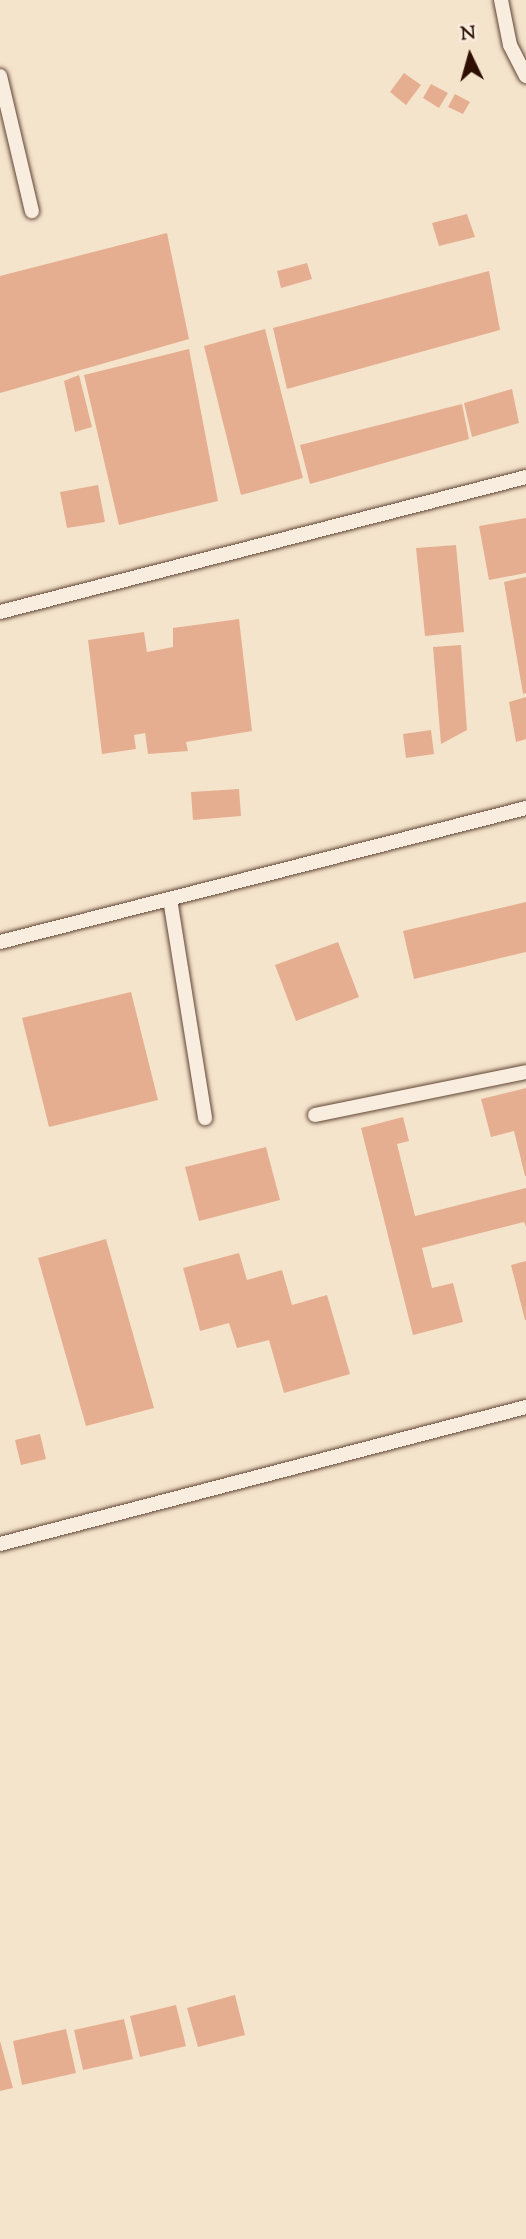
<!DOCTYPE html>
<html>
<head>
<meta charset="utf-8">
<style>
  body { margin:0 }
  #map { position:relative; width:526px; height:2239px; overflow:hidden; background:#f5e4cc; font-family:"Sorts Mill Goudy",serif }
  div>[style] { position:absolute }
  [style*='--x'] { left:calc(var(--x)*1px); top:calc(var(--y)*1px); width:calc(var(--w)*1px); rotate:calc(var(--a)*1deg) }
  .building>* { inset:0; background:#e6ae90 }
  .roads { filter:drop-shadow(0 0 2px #604434) drop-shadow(0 0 2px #604434) }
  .lane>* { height:14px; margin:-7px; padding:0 7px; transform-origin:7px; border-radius:7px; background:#f8edde }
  span { translate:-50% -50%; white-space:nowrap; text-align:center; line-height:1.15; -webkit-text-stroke:7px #f8edde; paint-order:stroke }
  .north { position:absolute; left:435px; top:21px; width:70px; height:70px; -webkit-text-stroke:5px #f8edde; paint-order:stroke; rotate:355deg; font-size:19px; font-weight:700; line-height:28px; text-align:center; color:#2e0f02 }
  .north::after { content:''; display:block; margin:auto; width:24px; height:32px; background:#2e0f02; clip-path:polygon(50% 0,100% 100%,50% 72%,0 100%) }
</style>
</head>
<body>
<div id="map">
  <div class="building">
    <i style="clip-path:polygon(404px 73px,421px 85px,406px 105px,390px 92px)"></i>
    <i style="clip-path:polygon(431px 84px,448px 93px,439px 108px,423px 98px)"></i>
    <i style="clip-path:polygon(455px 94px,470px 102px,463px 114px,448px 107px)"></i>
    <i style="clip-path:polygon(467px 214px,475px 237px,439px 246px,432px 223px)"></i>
    <i style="clip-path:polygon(167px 233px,189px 339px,0 393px,0 276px)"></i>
    <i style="clip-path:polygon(307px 263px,312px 279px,281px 288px,277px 271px)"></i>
    <i style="clip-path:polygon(489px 271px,500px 330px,287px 389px,273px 328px)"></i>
    <i style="clip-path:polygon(265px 329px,303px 478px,241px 495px,204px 346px)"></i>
    <i style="clip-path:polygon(189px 349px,218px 501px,119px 525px,84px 375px)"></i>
    <i style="clip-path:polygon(79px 375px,92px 427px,75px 432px,64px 381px)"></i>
    <i style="clip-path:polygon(512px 389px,519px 423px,472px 437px,464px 403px)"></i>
    <i style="clip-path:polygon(462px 404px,469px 439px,310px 484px,300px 445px)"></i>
    <i style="clip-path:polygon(98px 485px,105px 522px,67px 528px,60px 492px)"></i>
    <i style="clip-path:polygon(526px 518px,526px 573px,489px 580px,479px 526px)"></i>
    <i style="clip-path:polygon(456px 545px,464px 632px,425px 636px,416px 548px)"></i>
    <i style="clip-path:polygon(526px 577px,526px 693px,523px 694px,504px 582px)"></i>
    <i style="clip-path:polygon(239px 619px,252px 731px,186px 742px,188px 751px,148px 754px,145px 733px,134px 735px,136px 749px,102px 754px,88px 640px,144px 632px,147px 652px,173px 647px,173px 628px)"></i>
    <i style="clip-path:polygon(461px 645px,467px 730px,441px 744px,433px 647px)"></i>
    <i style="clip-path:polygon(526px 697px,526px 739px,516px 742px,509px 702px)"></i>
    <i style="clip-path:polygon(431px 730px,434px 754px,406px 758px,403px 734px)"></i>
    <i style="clip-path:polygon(239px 789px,241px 816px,193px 820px,191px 792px)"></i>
    <i style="clip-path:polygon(526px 902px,526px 952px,414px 979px,403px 931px)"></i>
    <i style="clip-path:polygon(338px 942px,359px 997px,296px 1021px,275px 965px)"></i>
    <i style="clip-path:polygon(131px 992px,158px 1100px,49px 1127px,22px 1018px)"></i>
    <i style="clip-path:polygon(526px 1088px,526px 1176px,525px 1176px,514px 1131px,491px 1137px,481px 1099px)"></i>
    <i style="clip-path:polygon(403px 1117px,409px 1141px,397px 1144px,415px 1216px,526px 1188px,526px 1227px,524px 1222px,422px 1248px,432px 1288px,453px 1283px,463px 1322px,413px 1335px,361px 1128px)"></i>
    <i style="clip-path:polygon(266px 1147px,280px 1200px,199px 1221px,185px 1167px)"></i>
    <i style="clip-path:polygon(106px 1239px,154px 1408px,86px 1426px,38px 1258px)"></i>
    <i style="clip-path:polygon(239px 1253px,247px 1280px,282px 1270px,292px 1305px,327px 1295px,350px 1374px,284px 1393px,269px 1340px,237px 1348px,229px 1323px,200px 1331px,183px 1268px)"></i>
    <i style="clip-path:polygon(526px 1261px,526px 1320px,525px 1320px,511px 1265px)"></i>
    <i style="clip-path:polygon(40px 1434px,46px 1459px,21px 1465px,15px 1440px)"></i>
    <i style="clip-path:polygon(235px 1995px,245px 2035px,198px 2047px,187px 2008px)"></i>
    <i style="clip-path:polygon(176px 2005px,186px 2046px,140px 2057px,130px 2016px)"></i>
    <i style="clip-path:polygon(124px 2019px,133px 2059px,83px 2070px,74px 2030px)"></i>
    <i style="clip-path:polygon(66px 2029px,76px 2073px,22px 2085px,13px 2041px)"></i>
    <i style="clip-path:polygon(0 2041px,13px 2088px,0 2091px)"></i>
  </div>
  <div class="roads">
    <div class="lane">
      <i style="--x:501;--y:0;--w:46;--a:78.7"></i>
      <i style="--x:510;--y:45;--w:35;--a:63"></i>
      <i style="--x:0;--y:76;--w:139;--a:76.7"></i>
      <i style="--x:0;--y:612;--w:543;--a:-14.39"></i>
      <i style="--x:170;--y:899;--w:222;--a:80.9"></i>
      <i style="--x:0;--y:942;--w:543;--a:-14.29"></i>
      <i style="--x:315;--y:1115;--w:215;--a:-11.5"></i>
      <i style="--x:0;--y:1544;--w:544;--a:-14.6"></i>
    </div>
  </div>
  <div class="north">N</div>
</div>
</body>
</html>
